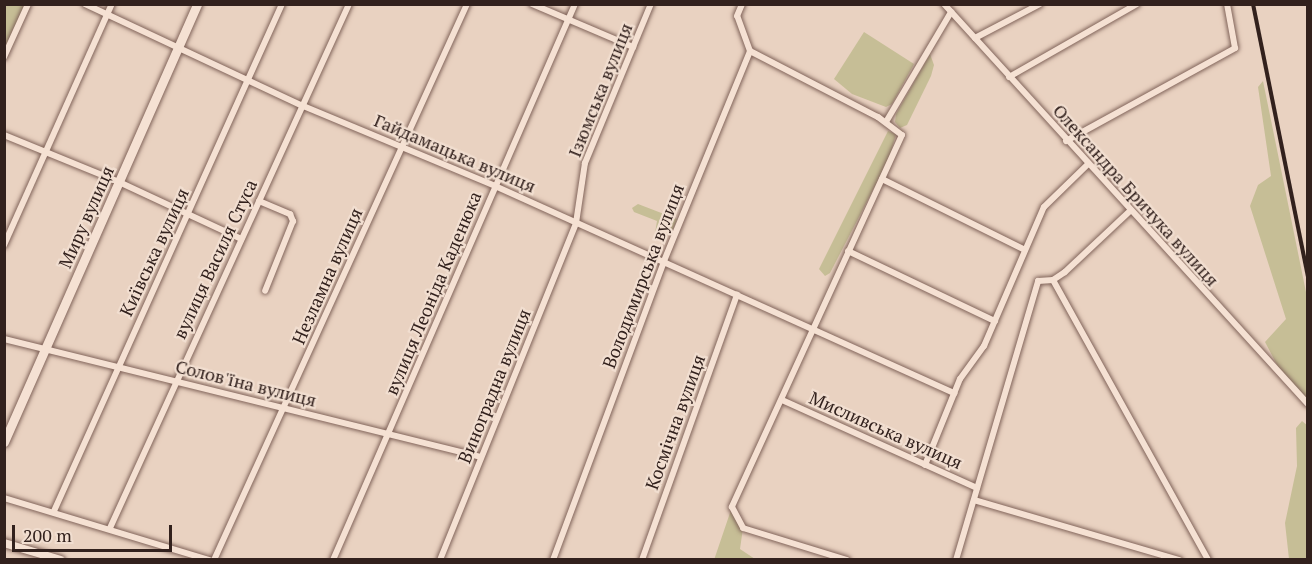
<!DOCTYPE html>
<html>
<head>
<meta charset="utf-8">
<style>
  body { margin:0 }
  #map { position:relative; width:1312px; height:564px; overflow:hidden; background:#e9d2c1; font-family:"PT Serif",serif }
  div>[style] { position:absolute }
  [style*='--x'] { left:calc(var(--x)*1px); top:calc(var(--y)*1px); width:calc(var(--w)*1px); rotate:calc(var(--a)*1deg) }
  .green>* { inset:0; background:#c6be96 }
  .roads { filter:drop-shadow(0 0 2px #81645a) drop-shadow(0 0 2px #81645a) }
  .minor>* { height:6px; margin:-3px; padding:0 3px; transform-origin:3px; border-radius:3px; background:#f5e1d3 }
  .tertiary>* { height:8px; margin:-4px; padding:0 4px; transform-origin:4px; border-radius:4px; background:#f5e1d3 }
  .secondary>* { height:9px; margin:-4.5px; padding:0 4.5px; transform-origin:4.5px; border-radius:4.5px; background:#f5e1d3 }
  .rail>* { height:4px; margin-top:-2px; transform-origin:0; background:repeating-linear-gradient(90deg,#f1ded0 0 4.5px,#32211d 0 9px); box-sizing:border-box; border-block:2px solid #32211d }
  span { translate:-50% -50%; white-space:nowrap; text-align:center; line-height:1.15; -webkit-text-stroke:4.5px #f1ded0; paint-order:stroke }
  .street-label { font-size:18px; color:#32211d }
  .frame { position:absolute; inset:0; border:6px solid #32211d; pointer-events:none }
  .scale { position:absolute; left:12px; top:525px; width:160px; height:27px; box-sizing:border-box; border:3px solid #32211d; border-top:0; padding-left:8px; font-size:18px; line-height:21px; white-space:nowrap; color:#32211d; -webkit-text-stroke:4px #f1ded0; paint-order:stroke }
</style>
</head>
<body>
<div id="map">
  <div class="green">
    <i style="clip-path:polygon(5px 5px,28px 5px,5px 57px)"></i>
    <i style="clip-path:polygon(864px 32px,914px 64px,892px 104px,886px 107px,852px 94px,834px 79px)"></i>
    <i style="clip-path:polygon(930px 54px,934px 65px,931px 76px,907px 125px,900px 128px,895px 122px,896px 114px)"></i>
    <i style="clip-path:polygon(1263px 81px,1307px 297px,1307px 403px,1284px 378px,1265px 342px,1286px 319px,1250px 206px,1258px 185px,1271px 176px,1258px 87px)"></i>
    <i style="clip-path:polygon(888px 131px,896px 134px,889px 159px,830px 273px,825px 276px,819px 269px)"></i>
    <i style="clip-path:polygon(638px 204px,677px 219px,673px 230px,663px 225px,663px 236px,655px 233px,657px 221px,634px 212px,632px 208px)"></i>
    <i style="clip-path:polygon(1302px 421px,1308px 426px,1307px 559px,1289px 559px,1285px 523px,1297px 466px,1296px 428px)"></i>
    <i style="clip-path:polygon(732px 507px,743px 528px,740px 549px,755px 559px,714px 560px)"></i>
  </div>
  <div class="roads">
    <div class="minor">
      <i style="--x:85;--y:4;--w:241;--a:25.1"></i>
      <i style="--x:303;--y:106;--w:208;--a:22.6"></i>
      <i style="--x:495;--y:186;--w:504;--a:24.27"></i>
      <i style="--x:532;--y:4;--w:110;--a:23.1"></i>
      <i style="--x:944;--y:4;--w:541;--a:47.7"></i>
      <i style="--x:975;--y:38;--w:73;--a:-27.6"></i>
      <i style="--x:750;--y:51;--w:144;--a:27.3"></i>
      <i style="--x:878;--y:117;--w:30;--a:37"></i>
      <i style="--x:902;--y:135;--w:409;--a:114.6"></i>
      <i style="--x:732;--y:507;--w:24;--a:62"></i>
      <i style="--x:743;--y:528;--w:109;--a:17.1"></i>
      <i style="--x:4;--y:57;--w:58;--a:-65.6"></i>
      <i style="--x:1009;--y:77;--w:147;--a:-29.7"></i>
      <i style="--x:886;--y:122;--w:128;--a:-59.4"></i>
      <i style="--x:4;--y:135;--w:124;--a:22.2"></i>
      <i style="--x:119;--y:182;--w:135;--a:25"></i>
      <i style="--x:1066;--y:141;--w:193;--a:-28.8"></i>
      <i style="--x:1235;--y:48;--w:45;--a:-100.3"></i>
      <i style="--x:882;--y:179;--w:157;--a:26.4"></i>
      <i style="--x:259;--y:201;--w:34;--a:23"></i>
      <i style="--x:290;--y:214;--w:8;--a:67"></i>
      <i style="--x:293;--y:221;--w:75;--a:111.8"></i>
      <i style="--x:4;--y:245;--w:264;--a:-65.9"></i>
      <i style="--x:848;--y:251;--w:163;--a:25.5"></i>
      <i style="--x:1053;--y:280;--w:320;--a:61"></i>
      <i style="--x:4;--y:339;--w:491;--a:13.9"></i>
      <i style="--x:782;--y:400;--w:214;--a:24.3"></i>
      <i style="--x:925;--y:465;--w:93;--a:-67.9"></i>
      <i style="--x:960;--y:379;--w:41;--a:-54"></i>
      <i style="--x:984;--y:346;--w:151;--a:-66.7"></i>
      <i style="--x:1044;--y:207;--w:60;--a:-44.3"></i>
      <i style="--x:4;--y:498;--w:215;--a:16.8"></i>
      <i style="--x:974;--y:500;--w:214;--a:16.3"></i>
      <i style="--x:54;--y:511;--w:556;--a:-65.79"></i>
      <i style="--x:110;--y:528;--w:576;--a:-65.48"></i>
      <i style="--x:214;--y:560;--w:611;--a:-65.53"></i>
      <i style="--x:333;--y:560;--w:606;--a:-66.48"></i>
      <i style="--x:440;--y:560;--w:363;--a:-68"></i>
      <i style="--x:576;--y:223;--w:61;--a:-81.5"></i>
      <i style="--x:585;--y:163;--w:172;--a:-67.5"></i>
      <i style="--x:553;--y:560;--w:319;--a:-69.6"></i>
      <i style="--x:664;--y:261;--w:227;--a:-67.7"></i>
      <i style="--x:750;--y:51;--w:37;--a:-110"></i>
      <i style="--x:737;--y:16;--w:13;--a:-67"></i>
      <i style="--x:642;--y:560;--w:282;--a:-70.3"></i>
      <i style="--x:956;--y:560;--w:291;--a:-73.6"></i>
      <i style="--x:1038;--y:281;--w:15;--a:-4"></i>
      <i style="--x:1053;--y:280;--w:14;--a:-34"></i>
      <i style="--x:1065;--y:272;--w:89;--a:-43.2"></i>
    </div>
    <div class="tertiary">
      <i style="--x:4;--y:543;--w:59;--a:16.6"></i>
    </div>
    <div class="secondary">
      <i style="--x:4;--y:442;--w:479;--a:-66.2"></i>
    </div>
  </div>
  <div class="rail">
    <i style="--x:1253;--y:4;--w:278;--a:78.6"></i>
  </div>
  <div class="street-label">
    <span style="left:600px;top:90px;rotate:-68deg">Ізюмська вулиця</span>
    <span style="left:455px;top:153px;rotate:23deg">Гайдамацька вулиця</span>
    <span style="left:1136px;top:195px;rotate:48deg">Олександра Бричука вулиця</span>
    <span style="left:86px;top:217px;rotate:-66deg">Миру вулиця</span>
    <span style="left:154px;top:252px;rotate:-65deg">Київська вулиця</span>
    <span style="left:215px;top:259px;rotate:-65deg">вулиця Василя Стуса</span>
    <span style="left:327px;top:276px;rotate:-66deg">Незламна вулиця</span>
    <span style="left:643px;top:276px;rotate:-69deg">Володимирська вулиця</span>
    <span style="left:433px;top:293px;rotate:-67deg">вулиця Леоніда Каденюка</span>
    <span style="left:246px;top:383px;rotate:14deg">Солов'їна вулиця</span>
    <span style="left:494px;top:386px;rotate:-68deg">Виноградна вулиця</span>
    <span style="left:675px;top:422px;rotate:-70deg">Космічна вулиця</span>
    <span style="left:886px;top:430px;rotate:24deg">Мисливська вулиця</span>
  </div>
  <div class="frame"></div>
  <div class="scale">200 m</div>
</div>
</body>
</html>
